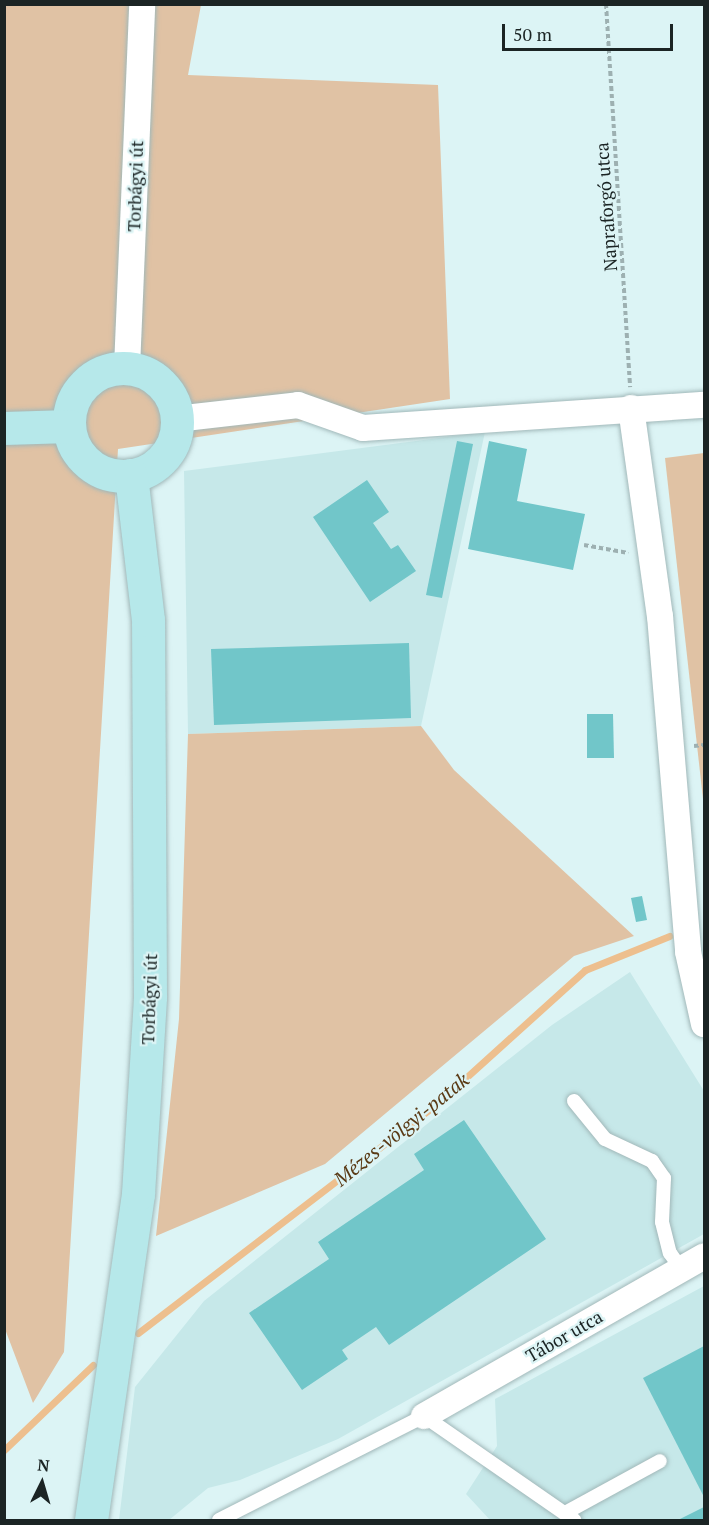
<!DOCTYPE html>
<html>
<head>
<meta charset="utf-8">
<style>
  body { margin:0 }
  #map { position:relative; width:709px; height:1525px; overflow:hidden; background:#dcf4f5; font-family:"PT Serif",serif }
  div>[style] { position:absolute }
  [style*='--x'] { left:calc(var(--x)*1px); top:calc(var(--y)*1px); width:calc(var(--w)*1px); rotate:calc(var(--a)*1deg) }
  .built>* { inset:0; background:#c6e8e9 }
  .green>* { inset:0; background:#e0c2a4 }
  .stream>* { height:7px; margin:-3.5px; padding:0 3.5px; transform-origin:3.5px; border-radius:3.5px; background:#edbf8e }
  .building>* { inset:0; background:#71c6c9 }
  .path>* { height:4px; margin-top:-2px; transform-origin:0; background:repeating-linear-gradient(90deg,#9db0b1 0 4.5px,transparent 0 7.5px) }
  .roads { filter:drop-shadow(0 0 2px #a1b8b9) drop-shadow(0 0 2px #a1b8b9) }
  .lane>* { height:14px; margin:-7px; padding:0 7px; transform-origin:7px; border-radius:7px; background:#fff }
  .street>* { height:26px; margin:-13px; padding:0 13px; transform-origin:13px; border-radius:13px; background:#fff }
  .secondary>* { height:33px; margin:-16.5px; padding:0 16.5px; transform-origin:16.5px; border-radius:16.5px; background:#b6e8ea }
  .secondary>.ring { margin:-16.5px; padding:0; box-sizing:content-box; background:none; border:33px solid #b6e8ea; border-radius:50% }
  span { translate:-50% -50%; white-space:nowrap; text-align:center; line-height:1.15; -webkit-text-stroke:4.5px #dcf4f5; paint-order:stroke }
  .street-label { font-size:18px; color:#1b2424 }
  .water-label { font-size:20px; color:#5a3a15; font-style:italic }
  .frame { position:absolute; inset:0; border:6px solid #1b2424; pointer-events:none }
  .north { position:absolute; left:12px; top:1453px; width:60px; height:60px; -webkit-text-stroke:4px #dcf4f5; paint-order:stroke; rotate:5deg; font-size:16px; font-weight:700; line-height:24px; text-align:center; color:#1b2424 }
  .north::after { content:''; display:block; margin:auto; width:21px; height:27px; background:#1b2424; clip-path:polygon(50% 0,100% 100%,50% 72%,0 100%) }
  .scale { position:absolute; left:502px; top:24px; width:171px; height:27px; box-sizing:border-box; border:3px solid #1b2424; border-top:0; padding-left:8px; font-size:18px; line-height:21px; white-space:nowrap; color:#1b2424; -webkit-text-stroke:4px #dcf4f5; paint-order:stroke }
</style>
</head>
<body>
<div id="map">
  <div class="built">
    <i style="clip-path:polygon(485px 432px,421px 726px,188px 734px,184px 471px)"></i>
    <i style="clip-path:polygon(630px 972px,704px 1091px,704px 1234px,338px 1439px,240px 1480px,208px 1488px,169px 1520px,119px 1520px,135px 1387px,204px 1301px,552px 1025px)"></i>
    <i style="clip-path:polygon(704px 1286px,704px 1520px,490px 1520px,466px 1494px,497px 1446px,495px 1399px)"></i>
  </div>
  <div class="green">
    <i style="clip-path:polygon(5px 5px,201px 5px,188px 75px,438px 85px,450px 399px,118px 449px,64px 1352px,33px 1403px,5px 1329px)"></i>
    <i style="clip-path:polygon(704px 453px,704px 808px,665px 458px)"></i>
    <i style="clip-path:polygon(421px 726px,454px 770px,634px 936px,574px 956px,325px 1164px,156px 1236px,179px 1019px,188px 734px)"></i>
  </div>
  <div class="stream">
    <i style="--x:138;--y:1333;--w:379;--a:-37.5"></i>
    <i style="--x:439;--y:1102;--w:197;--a:-42.1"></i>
    <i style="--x:585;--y:970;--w:91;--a:-22"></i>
    <i style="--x:4;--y:1450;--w:123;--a:-43.7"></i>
  </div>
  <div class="building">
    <i style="clip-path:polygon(457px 441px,473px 444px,442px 598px,426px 595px)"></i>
    <i style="clip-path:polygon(489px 441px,527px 449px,517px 501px,585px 514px,573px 570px,468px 549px)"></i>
    <i style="clip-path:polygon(367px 480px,389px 512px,373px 523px,391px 549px,398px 545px,416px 571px,370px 602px,313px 517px)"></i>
    <i style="clip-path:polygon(409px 643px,411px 718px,214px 725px,211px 649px)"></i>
    <i style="clip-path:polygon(587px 714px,613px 714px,614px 758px,587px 758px)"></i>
    <i style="clip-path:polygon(642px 896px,647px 920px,636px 922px,631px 898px)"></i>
    <i style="clip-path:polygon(464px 1120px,546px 1239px,389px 1345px,376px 1327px,342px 1350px,348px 1359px,302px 1390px,249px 1313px,329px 1259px,318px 1242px,424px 1170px,414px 1154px)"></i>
    <i style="clip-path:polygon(704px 1346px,704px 1497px,643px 1378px)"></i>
    <i style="clip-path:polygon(704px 1507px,704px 1520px,678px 1520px)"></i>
  </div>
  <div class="path">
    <i style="--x:606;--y:4;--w:384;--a:86.4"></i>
    <i style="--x:584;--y:545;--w:45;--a:10.3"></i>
    <i style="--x:694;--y:746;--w:10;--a:-6"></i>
  </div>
  <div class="roads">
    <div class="lane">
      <i style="--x:574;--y:1101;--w:49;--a:50.8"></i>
      <i style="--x:605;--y:1139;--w:52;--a:25.1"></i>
      <i style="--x:652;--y:1161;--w:21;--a:55"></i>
      <i style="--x:664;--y:1178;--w:44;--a:92.6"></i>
      <i style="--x:662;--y:1222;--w:32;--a:76"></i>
      <i style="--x:670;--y:1253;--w:19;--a:55"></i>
      <i style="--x:565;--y:1513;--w:108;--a:-28.7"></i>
      <i style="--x:219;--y:1520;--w:230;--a:-26.9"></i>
      <i style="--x:424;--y:1416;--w:183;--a:34.7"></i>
    </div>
    <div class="street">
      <i style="--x:127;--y:368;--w:364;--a:-87.6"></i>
      <i style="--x:631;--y:408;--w:210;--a:82.1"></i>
      <i style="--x:660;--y:616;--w:337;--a:85.2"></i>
      <i style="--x:688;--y:952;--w:74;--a:77.5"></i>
      <i style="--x:176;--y:419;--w:123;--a:-6.5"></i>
      <i style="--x:298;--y:405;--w:69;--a:19.5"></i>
      <i style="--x:363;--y:428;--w:342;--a:-3.9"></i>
      <i style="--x:424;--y:1416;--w:322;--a:-29.7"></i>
    </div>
    <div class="secondary">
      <i class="ring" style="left:69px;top:368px;width:75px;height:75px"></i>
      <i style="--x:4;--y:428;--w:65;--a:-1.8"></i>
      <i style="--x:91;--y:1520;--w:329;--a:-81.8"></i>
      <i style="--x:138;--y:1194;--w:198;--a:-86.5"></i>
      <i style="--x:150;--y:996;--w:376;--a:-90.3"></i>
      <i style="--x:148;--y:620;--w:146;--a:-96.7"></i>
    </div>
  </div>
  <div class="street-label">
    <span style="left:135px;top:186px;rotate:-88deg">Torbágyi út</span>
    <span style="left:606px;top:207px;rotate:-94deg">Napraforgó utca</span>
    <span style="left:149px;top:999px;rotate:-88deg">Torbágyi út</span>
    <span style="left:564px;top:1336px;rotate:-30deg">Tábor utca</span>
  </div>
  <div class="water-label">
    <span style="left:401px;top:1129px;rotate:-39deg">Mézes-völgyi-patak</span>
  </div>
  <div class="frame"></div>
  <div class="north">N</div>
  <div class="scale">50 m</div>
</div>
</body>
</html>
